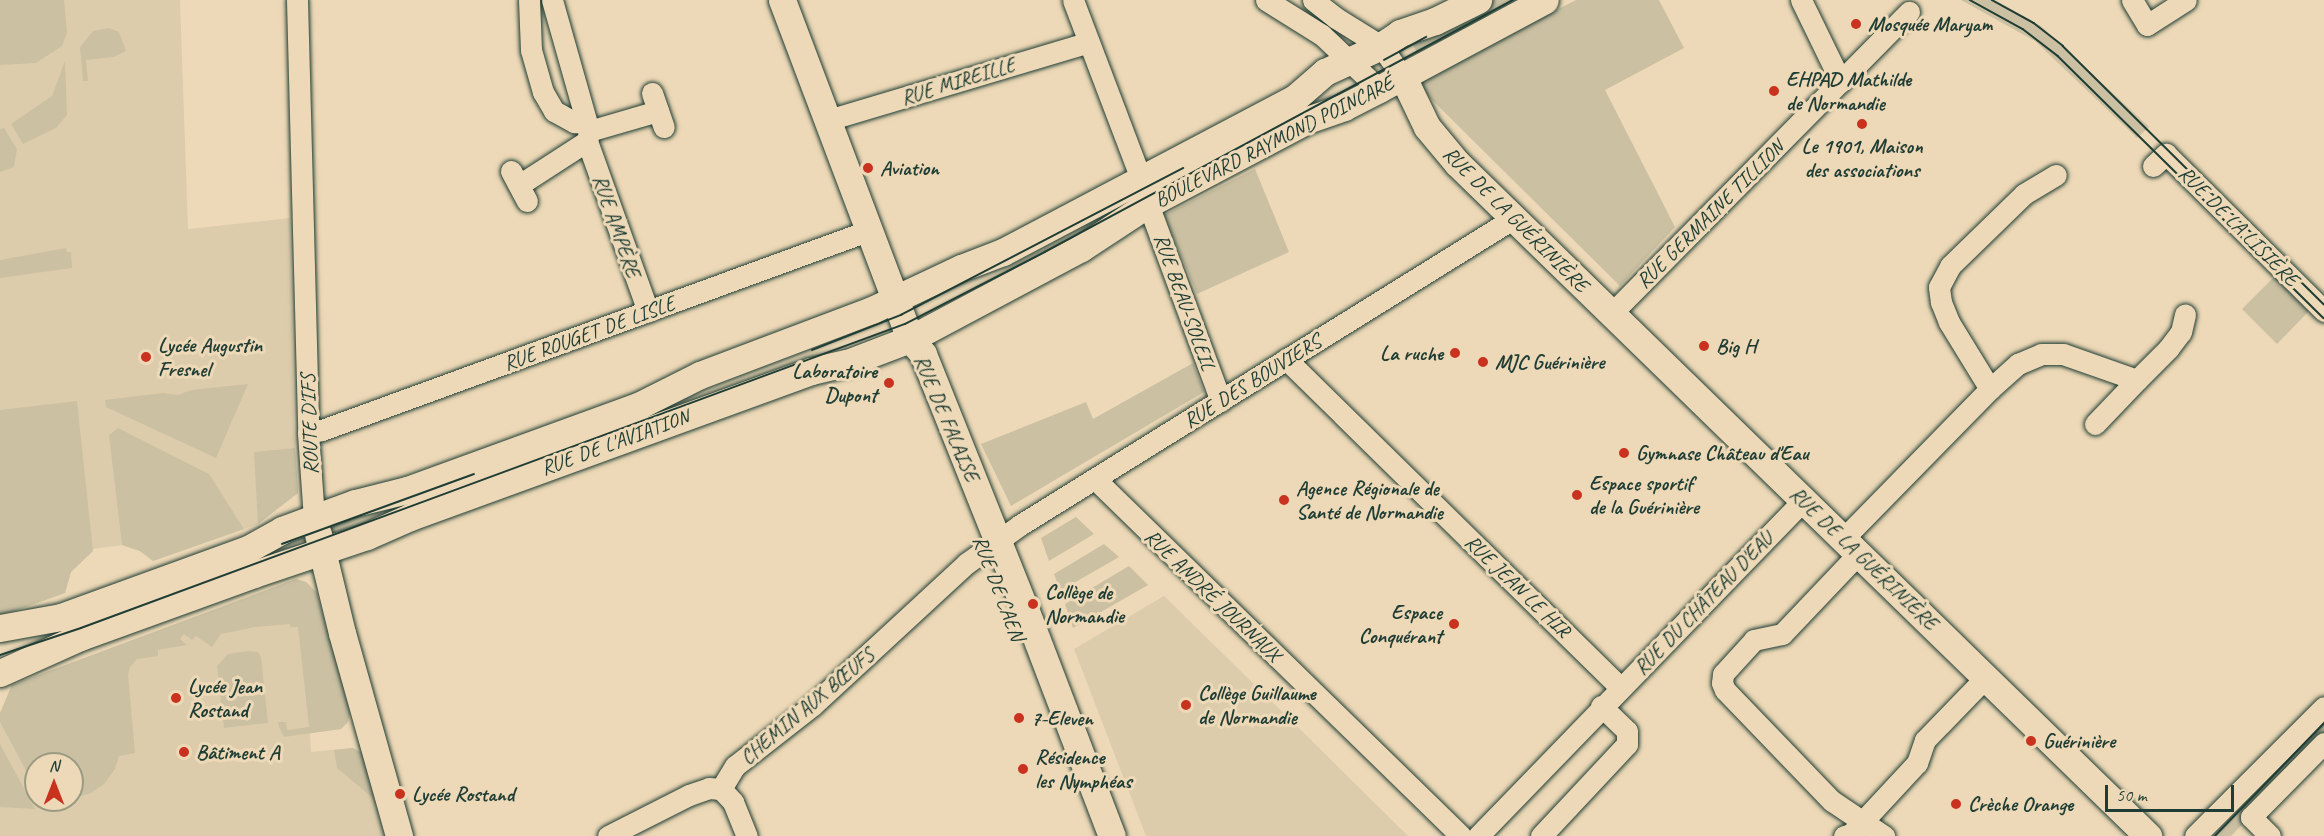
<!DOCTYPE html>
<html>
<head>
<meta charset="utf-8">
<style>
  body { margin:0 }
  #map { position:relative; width:2324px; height:836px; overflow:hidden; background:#edd9b7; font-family:Caveat,sans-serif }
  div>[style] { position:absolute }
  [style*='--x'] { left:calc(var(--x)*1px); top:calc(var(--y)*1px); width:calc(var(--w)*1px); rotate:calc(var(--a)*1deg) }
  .built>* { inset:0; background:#dcccac }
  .green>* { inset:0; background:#cbc0a2 }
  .roads { filter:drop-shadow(0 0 2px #1f3d34) drop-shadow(0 0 2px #1f3d34) }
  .minor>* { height:21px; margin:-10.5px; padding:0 10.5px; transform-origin:10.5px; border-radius:10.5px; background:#edd9b7 }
  .major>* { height:27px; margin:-13.5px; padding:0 13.5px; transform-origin:13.5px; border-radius:13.5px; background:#edd9b7 }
  .tram>* { height:1.5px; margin:-0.75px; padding:0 0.75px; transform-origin:0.75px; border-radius:0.75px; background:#1f3d34 }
  .dots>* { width:16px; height:16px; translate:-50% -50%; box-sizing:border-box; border:3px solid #edd9b7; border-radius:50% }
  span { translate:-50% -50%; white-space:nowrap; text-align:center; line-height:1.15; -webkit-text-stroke:6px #edd9b7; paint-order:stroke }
  .poi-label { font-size:21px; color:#1f3d34; font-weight:700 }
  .left { translate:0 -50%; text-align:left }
  .right { translate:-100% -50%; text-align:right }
  .street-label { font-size:21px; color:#1f3d34 }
  .north { position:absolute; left:24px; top:752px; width:60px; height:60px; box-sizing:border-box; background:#edd9b7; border:2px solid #9b9b83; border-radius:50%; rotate:0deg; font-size:16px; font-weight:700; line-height:24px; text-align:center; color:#1f3d34 }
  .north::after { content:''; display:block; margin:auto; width:21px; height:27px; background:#c8321e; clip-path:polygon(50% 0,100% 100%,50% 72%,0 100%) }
  .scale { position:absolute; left:2105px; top:785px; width:129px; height:27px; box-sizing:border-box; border:3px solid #1f3d34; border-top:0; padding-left:8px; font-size:18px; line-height:21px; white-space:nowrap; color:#1f3d34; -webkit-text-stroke:4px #edd9b7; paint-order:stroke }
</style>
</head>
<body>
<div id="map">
  <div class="built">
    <i style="clip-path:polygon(0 0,180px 0,188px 229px,290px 218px,294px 435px,298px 493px,258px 524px,153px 561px,140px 551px,122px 545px,93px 549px,71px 572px,65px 593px,0 616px)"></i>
    <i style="clip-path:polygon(evenodd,296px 579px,306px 582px,317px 593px,350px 711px,348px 722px,341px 729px,310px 733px,311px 752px,353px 748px,362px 753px,385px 836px,0 836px,0 713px,12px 685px,296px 579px,36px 764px,72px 764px,72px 800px,36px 800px,36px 764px)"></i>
    <i style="clip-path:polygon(1164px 596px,1306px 735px,1408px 836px,1146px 836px,1074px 649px)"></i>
  </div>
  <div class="green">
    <i style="clip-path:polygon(0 0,64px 0,67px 33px,62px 46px,36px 63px,0 65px)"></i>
    <i style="clip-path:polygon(1487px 0,1525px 0,1421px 60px,1408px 36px)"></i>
    <i style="clip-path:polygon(1576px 0,1659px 0,1684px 48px,1605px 90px,1675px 227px,1620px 286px,1422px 90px,1423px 78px)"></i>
    <i style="clip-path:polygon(1961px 0,1995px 0,2041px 26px,2149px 127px,2137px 138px,2035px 41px)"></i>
    <i style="clip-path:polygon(109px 28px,119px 32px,126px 51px,114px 57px,86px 60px,88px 81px,83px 81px,80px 47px,93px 31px)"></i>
    <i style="clip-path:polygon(65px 61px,67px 115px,56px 128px,23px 144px,11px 124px,52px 96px)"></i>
    <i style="clip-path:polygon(4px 128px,17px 149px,14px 167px,0 172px,0 129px)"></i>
    <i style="clip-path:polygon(1255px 169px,1289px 252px,1197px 294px,1164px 215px)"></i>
    <i style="clip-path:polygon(66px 248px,67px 252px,71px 252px,72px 268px,0 278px,0 260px)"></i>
    <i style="clip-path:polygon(2276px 275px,2311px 309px,2277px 344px,2242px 309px)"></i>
    <i style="clip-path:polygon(1193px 363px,1204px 392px,1011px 506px,981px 444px,1086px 402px,1093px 419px)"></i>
    <i style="clip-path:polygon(248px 384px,216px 458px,106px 407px,105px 400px,163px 393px,178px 395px,191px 390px)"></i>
    <i style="clip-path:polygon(77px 401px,93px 551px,71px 572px,65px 593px,0 616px,0 410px)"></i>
    <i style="clip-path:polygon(118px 428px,209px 474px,244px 529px,153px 561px,140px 551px,122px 545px,109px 435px)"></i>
    <i style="clip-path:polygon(295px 448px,298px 493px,258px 524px,254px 452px)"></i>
    <i style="clip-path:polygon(1076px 517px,1094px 534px,1049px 561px,1041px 538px)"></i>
    <i style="clip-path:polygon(1104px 544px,1119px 557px,1060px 591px,1054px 574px)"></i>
    <i style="clip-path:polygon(1129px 566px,1148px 585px,1073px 628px,1065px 604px)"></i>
    <i style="clip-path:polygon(296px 579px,306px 582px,317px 593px,350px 711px,348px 722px,341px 729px,284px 737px,279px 727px,278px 722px,286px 722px,287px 730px,309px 727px,298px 627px,290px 627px,290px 624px,255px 627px,221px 634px,212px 647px,196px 636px,192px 640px,184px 634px,180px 639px,187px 645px,158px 650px,158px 656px,137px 659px,130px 667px,128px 674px,135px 753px,119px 756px,115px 769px,104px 784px,91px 793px,72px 799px,72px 764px,36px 764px,36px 789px,0 722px,0 713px,12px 685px)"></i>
    <i style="clip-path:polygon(249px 651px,258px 652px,261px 657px,268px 723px,224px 728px,217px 666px,228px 654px)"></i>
    <i style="clip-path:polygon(2324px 716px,2324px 740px,2231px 836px,2203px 836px)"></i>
    <i style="clip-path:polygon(0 744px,35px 809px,0 807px)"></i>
    <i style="clip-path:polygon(353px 748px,362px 753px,374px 799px,337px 768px,334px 750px)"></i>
  </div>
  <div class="roads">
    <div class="minor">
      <i style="--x:297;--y:0;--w:433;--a:88.5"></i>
      <i style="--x:308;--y:433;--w:85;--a:86"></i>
      <i style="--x:529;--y:0;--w:50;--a:87.7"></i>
      <i style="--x:531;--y:50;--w:44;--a:74.1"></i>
      <i style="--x:543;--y:92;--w:22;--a:60"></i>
      <i style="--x:554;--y:111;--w:23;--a:29"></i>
      <i style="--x:574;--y:122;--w:12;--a:5"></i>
      <i style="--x:552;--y:0;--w:136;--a:74.2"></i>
      <i style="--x:589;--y:131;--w:10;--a:101"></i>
      <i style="--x:587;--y:141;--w:181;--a:70.3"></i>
      <i style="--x:1073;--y:0;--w:191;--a:69.2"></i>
      <i style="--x:1266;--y:0;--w:66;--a:32"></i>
      <i style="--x:1322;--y:35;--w:79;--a:43.5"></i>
      <i style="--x:1313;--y:0;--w:29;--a:38"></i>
      <i style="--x:1336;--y:18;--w:53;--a:31.9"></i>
      <i style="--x:1381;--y:46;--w:38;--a:55"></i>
      <i style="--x:1801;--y:0;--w:91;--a:64"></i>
      <i style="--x:2132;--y:0;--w:29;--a:59"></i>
      <i style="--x:2147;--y:25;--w:46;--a:-32.7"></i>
      <i style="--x:652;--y:93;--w:36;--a:71"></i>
      <i style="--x:828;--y:120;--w:272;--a:-16.6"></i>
      <i style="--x:589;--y:131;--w:72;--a:-16.2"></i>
      <i style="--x:2153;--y:166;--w:18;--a:-43"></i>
      <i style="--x:2166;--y:154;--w:223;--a:44.8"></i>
      <i style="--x:511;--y:171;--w:34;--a:62"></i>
      <i style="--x:519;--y:185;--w:81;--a:-32.9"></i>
      <i style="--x:1148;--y:204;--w:210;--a:69.7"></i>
      <i style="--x:1612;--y:313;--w:423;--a:-45.4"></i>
      <i style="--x:1286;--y:359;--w:468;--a:44.5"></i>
      <i style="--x:1990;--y:389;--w:79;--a:-121.5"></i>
      <i style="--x:1949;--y:322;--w:22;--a:-112"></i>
      <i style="--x:1941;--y:302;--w:15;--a:-98"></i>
      <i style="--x:1939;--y:287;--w:24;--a:-62"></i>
      <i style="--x:1950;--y:266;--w:103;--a:-44.2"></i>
      <i style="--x:2024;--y:194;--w:37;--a:-31"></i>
      <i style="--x:2095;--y:424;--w:61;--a:-46.3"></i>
      <i style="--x:308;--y:433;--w:14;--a:-12"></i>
      <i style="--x:322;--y:430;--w:583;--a:-20.05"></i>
      <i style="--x:1095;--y:479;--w:511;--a:44.29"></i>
      <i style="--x:1844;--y:538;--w:209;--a:-45.6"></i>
      <i style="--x:1990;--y:389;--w:38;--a:-42"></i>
      <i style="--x:2018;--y:364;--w:25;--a:-23"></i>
      <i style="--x:2041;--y:354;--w:22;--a:0"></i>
      <i style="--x:2063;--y:354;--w:78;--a:19.4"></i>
      <i style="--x:2137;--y:380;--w:44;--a:-45"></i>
      <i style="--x:2168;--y:349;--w:21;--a:-53"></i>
      <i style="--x:2181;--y:332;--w:18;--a:-77"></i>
      <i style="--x:1859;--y:553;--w:112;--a:133.5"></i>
      <i style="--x:1782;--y:634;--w:29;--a:168"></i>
      <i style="--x:1754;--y:640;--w:46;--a:132.4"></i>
      <i style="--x:1723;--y:674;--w:9;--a:96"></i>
      <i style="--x:1722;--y:683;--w:8;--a:67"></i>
      <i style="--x:1725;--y:690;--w:154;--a:46.1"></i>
      <i style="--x:1832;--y:801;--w:63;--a:33.9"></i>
      <i style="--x:721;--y:789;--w:27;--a:-59"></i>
      <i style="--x:735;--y:766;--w:99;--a:-38"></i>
      <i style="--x:813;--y:705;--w:209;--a:-42.7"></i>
      <i style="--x:967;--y:563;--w:65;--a:-35.6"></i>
      <i style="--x:1020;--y:525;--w:582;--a:-31.86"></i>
      <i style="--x:721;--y:789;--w:18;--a:47"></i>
      <i style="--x:733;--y:802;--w:37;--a:68"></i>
      <i style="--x:608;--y:836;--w:91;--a:-26.8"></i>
      <i style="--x:689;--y:795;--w:21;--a:-19"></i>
      <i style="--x:709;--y:788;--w:12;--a:5"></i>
      <i style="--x:1478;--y:836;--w:468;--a:-45.9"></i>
      <i style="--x:1541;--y:836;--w:126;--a:-46.9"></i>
      <i style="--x:1627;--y:744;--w:13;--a:-90"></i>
      <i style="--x:1627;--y:731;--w:36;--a:-136"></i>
      <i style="--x:1844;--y:836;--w:7;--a:-16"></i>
      <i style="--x:1851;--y:834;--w:97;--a:-47.1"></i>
      <i style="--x:1917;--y:763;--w:24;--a:-71"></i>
      <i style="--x:1925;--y:740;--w:88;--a:-45.9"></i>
      <i style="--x:2195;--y:836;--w:182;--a:-45"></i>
      <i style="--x:2270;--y:836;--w:27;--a:-135"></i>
      <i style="--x:2251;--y:817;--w:104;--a:-45.4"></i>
    </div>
    <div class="major">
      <i style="--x:782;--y:0;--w:362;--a:69.3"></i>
      <i style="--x:910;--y:339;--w:20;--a:49"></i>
      <i style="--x:923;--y:354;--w:271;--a:68.2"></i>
      <i style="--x:1024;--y:606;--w:246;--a:69.1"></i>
      <i style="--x:1403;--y:77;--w:55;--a:64.4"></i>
      <i style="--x:1427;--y:127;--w:47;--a:50.2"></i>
      <i style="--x:1457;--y:163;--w:965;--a:44.24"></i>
      <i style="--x:318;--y:534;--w:102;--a:76.4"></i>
      <i style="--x:342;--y:633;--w:211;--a:74.3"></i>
      <i style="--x:0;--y:628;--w:62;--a:-10.2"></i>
      <i style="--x:61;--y:617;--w:199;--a:-20"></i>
      <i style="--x:248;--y:549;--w:39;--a:-29"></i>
      <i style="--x:282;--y:530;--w:78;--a:-20.3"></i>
      <i style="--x:355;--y:503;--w:54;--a:-14"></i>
      <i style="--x:407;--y:490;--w:246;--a:-20"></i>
      <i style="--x:638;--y:406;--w:69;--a:-26.6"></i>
      <i style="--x:700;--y:375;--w:184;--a:-20.7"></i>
      <i style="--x:872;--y:310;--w:98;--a:-25.3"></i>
      <i style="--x:961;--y:268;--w:45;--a:-20.9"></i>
      <i style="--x:1003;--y:252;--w:330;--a:-27.8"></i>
      <i style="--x:1295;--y:98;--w:40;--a:-41"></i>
      <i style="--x:1325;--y:72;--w:62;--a:-24.9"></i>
      <i style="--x:1381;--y:46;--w:23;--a:-34"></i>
      <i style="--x:1400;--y:33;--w:37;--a:-19"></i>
      <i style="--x:1435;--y:21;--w:48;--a:-26"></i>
      <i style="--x:0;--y:673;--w:88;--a:-24.2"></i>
      <i style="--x:80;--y:637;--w:185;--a:-19.9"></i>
      <i style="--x:254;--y:574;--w:119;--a:-18.6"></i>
      <i style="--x:367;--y:536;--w:47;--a:-23.8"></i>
      <i style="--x:410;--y:517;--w:427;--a:-20"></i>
      <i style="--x:811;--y:371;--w:37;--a:-13"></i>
      <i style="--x:847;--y:363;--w:67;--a:-20.9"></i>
      <i style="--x:910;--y:339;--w:194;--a:-28"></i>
      <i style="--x:1081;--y:248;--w:80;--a:-33.3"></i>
      <i style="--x:1148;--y:204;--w:180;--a:-27.8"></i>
      <i style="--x:1307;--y:120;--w:39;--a:-19"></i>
      <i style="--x:1344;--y:107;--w:39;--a:-27"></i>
      <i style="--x:1379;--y:89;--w:188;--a:-28.2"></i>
    </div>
  </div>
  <div class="tram">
    <i style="--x:1970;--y:0;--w:60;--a:28.7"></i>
    <i style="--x:2023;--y:29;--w:44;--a:37.6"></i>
    <i style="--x:2058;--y:56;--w:373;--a:44.6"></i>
    <i style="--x:1992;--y:0;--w:48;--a:28.7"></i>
    <i style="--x:2034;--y:23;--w:37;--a:38"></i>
    <i style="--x:2063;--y:46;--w:367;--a:44.7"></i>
    <i style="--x:1384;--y:60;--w:48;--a:-28.7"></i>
    <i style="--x:812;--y:350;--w:96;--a:-21.5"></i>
    <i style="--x:901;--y:315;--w:318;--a:-27.5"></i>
    <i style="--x:282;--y:544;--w:204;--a:-20"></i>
    <i style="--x:0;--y:655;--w:85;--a:-18.4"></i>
    <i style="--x:81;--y:628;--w:878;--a:-20.25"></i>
    <i style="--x:905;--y:324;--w:157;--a:-27.2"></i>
    <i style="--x:1045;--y:252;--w:532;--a:-28.3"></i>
    <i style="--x:2215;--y:836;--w:157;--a:-46"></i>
  </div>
  <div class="dots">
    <i style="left:1856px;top:24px;background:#c8321e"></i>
    <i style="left:1774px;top:91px;background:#c8321e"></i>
    <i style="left:1862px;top:124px;background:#c8321e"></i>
    <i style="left:868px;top:168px;background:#c8321e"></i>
    <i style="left:1704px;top:346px;background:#c8321e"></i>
    <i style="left:1455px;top:353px;background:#c8321e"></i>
    <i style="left:146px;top:357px;background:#c8321e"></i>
    <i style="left:1483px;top:362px;background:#c8321e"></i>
    <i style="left:889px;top:383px;background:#c8321e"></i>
    <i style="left:1624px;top:453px;background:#c8321e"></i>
    <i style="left:1577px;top:495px;background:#c8321e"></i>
    <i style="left:1284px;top:500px;background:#c8321e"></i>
    <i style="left:1033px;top:604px;background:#c8321e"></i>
    <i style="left:1454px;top:624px;background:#c8321e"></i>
    <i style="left:176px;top:698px;background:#c8321e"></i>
    <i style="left:1186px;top:705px;background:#c8321e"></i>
    <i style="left:1019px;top:718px;background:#c8321e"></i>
    <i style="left:2031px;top:741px;background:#c8321e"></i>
    <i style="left:184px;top:752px;background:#c8321e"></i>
    <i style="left:1023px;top:769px;background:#c8321e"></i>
    <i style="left:400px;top:794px;background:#c8321e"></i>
    <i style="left:1956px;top:804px;background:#c8321e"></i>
  </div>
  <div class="poi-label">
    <span class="left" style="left:1868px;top:24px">Mosquée Maryam</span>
    <span class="left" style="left:1786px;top:91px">EHPAD Mathilde<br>de Normandie</span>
    <span style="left:1862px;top:158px">Le 1901, Maison<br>des associations</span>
    <span class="left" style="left:880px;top:168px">Aviation</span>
    <span class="left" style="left:158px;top:357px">Lycée Augustin<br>Fresnel</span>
    <span class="left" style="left:1716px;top:346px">Big H</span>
    <span class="right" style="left:1443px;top:353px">La ruche</span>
    <span class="left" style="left:1495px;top:362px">MJC Guérinière</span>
    <span class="right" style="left:877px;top:383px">Laboratoire<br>Dupont</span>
    <span class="left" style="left:1636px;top:453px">Gymnase Château d'Eau</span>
    <span class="left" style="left:1589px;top:495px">Espace sportif<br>de la Guérinière</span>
    <span class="left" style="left:1296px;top:500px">Agence Régionale de<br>Santé de Normandie</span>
    <span class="left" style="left:1045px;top:604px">Collège de<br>Normandie</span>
    <span class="right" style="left:1442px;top:624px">Espace<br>Conquérant</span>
    <span class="left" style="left:188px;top:698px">Lycée Jean<br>Rostand</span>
    <span class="left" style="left:1198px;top:705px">Collège Guillaume<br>de Normandie</span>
    <span class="left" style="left:1031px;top:718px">7-Eleven</span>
    <span class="left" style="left:2043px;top:741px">Guérinière</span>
    <span class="left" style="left:196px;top:752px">Bâtiment A</span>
    <span class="left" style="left:1035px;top:769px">Résidence<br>les Nymphéas</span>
    <span class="left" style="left:412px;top:794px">Lycée Rostand</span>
    <span class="left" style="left:1968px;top:804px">Crèche Orange</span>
  </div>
  <div class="street-label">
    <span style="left:958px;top:81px;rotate:-17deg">RUE MIREILLE</span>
    <span style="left:1274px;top:141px;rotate:-27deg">BOULEVARD RAYMOND POINCARÉ</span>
    <span style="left:1710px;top:214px;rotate:-45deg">RUE GERMAINE TILLION</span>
    <span style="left:1516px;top:219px;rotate:45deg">RUE DE LA GUÉRINIÈRE</span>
    <span style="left:617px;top:226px;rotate:71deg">RUE AMPÈRE</span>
    <span style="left:2239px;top:226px;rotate:45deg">RUE DE LA LISIÈRE</span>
    <span style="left:1185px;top:302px;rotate:70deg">RUE BEAU-SOLEIL</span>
    <span style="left:589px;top:333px;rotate:-20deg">RUE ROUGET DE LISLE</span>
    <span style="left:1252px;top:381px;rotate:-32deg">RUE DES BOUVIERS</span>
    <span style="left:947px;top:418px;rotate:67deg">RUE DE FALAISE</span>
    <span style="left:309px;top:424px;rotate:-92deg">ROUTE D'IFS</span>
    <span style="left:615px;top:442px;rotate:-20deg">RUE DE L'AVIATION</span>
    <span style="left:1864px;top:558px;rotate:44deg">RUE DE LA GUÉRINIÈRE</span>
    <span style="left:1518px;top:586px;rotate:44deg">RUE JEAN LE HIR</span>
    <span style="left:999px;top:588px;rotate:69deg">RUE DE CAEN</span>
    <span style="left:1213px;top:595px;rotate:44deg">RUE ANDRÉ JOURNAUX</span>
    <span style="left:1703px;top:603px;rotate:-46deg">RUE DU CHÂTEAU D'EAU</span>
    <span style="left:807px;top:706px;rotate:-40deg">CHEMIN AUX BŒUFS</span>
  </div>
  <div class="north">N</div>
  <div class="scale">50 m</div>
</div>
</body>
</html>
